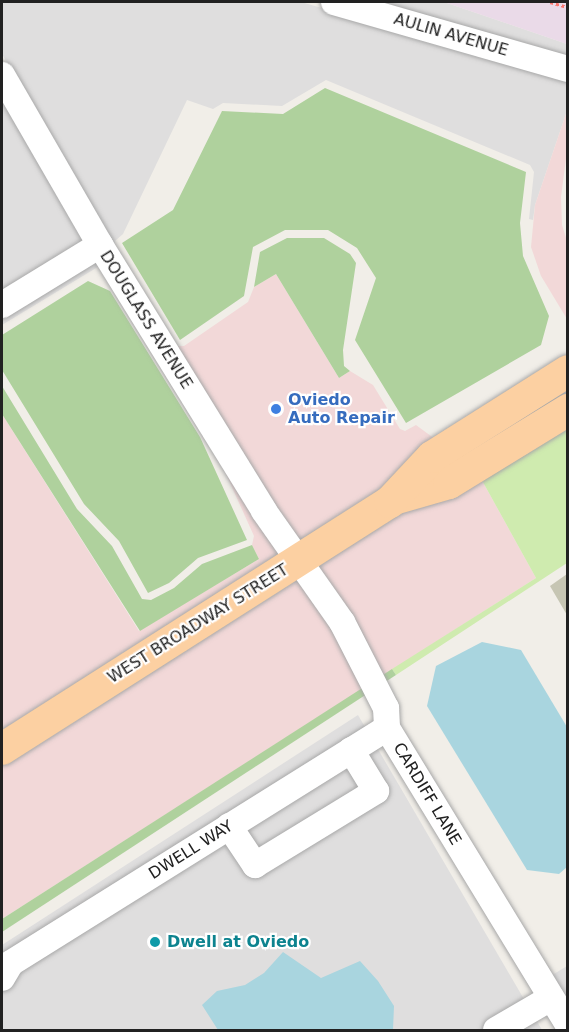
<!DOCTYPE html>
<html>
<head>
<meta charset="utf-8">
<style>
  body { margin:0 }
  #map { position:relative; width:569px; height:1032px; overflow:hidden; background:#f1eee8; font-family:"DejaVu Sans",sans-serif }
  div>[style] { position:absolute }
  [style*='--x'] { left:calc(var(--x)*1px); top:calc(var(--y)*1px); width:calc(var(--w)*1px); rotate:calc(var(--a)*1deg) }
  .residential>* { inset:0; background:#dfdede }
  .commercial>* { inset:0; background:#f2d8d8 }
  .industrial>* { inset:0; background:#eadae8 }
  .construction>* { inset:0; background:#c6c5b3 }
  .grass>* { inset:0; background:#cfebaf }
  .forest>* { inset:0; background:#afd19d }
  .water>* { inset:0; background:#a9d5df }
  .path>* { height:3px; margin-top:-1.5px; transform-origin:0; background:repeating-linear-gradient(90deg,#fa7770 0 3px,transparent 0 6px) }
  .roads { filter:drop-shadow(0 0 2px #a8a8a8) drop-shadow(0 0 2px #a8a8a8) }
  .minor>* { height:26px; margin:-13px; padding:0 13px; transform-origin:13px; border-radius:13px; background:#fff }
  .major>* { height:32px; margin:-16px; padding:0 16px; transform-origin:16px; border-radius:16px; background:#fcd0a2 }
  .dots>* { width:16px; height:16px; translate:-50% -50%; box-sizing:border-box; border:3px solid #fff; border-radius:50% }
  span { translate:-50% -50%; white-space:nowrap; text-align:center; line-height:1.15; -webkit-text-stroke:4.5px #fff; paint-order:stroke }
  .street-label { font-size:16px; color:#212121 }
  .shop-label { font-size:16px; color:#366cbe; font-weight:700 }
  .left { translate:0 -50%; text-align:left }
  .culture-label { font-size:16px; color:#0d838f; font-weight:700 }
  .frame { position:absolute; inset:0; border:3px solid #212121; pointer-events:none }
</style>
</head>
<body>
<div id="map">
  <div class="residential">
    <i style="clip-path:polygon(2px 2px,301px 2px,567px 79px,567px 111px,535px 205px,533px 220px,529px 219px,534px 172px,530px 165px,326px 80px,282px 106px,223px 103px,213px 109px,187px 100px,123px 234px,115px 241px,115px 250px,2px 54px)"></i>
    <i style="clip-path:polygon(369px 2px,444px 2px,567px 44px,567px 59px)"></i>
    <i style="clip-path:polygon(2px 95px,87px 242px,2px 295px)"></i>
    <i style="clip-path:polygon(96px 257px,101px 265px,2px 325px,2px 315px)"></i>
    <i style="clip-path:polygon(358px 715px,542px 1030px,2px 1030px,2px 945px)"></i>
    <i style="clip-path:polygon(567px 966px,567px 1007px,549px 977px)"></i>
  </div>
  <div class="commercial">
    <i style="clip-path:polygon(567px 111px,567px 151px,561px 197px,562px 225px,567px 241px,567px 319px,541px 276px,531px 247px,535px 205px)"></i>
    <i style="clip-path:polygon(276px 274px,339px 378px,350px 371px,373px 385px,400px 429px,405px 431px,416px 425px,439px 442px,389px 492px,302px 548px,174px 346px,184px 346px,248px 302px,254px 287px)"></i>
    <i style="clip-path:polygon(2px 414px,139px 631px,259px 559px,252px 545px,254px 536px,216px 452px,285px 558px,2px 738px)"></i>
    <i style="clip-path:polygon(479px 475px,536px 578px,2px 919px,2px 759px,392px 511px)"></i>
  </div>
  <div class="industrial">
    <i style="clip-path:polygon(444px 2px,567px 2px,567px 44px)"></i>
  </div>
  <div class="construction">
    <i style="clip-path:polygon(567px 574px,567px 615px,550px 586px)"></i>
  </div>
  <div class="grass">
    <i style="clip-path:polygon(567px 420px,567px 563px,396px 675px,392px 669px,536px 578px,479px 475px)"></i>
  </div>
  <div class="forest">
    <i style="clip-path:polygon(325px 88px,526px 172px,520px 223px,523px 256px,549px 316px,541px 345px,406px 423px,355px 340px,376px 278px,357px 248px,328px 230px,285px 230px,253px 247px,244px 296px,180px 340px,122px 243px,173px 210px,222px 111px,283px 114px)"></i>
    <i style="clip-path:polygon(287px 238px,324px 238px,350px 254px,356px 263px,343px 350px,344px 366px,350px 371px,339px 378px,276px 274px,254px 287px,260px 252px)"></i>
    <i style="clip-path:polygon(88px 281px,110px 291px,200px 437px,247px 540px,198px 558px,169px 583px,148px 593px,119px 541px,84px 504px,2px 370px,2px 335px)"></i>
    <i style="clip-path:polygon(2px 386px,77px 509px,112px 546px,142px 599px,151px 600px,174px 588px,202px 564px,252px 545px,259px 559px,140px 631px,2px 414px)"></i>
    <i style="clip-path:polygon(392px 669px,396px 675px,2px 932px,2px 919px)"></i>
  </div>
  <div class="water">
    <i style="clip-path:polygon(482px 642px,521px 650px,567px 727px,567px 867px,559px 874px,527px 870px,427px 706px,436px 666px)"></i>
    <i style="clip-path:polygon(283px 952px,321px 978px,360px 961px,378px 981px,394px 1006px,393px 1030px,218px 1030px,202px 1005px,217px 991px,245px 985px,264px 973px)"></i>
  </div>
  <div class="path">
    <i style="--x:550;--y:2;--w:19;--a:16"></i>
  </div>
  <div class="roads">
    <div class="minor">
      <i style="--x:334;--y:2;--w:243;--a:16"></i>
      <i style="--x:2;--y:75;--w:196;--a:60"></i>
      <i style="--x:100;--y:245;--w:312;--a:58.3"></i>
      <i style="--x:264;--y:511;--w:136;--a:54.9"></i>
      <i style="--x:342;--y:622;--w:97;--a:62.9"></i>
      <i style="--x:386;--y:708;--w:20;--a:87"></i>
      <i style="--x:387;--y:728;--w:347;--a:58.6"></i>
      <i style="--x:2;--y:305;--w:115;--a:-31.5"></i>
      <i style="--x:229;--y:826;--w:47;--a:56.3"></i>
      <i style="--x:255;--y:865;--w:142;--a:-31.4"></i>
      <i style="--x:376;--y:791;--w:48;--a:-121.4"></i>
      <i style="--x:2;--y:978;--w:17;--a:-59"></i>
      <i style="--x:11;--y:963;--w:443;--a:-32"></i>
      <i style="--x:496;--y:1030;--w:64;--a:-30.2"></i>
    </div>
    <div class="major">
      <i style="--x:394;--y:499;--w:57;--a:-16.2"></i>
      <i style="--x:449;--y:483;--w:140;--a:-31.5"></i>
      <i style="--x:2;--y:749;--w:460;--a:-32.5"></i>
      <i style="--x:390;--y:502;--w:62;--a:-47"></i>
      <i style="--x:432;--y:457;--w:161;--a:-32.3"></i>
    </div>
  </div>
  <div class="dots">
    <i style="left:276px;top:409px;background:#3f7fe0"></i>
    <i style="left:155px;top:942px;background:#0f9aa8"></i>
  </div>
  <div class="street-label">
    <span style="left:451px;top:35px;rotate:16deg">AULIN AVENUE</span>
    <span style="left:146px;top:320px;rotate:58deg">DOUGLASS AVENUE</span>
    <span style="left:198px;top:624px;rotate:-32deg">WEST BROADWAY STREET</span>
    <span style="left:427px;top:794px;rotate:59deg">CARDIFF LANE</span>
    <span style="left:191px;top:850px;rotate:-32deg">DWELL WAY</span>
  </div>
  <div class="shop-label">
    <span class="left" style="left:288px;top:409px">Oviedo<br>Auto Repair</span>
  </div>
  <div class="culture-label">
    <span class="left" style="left:167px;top:942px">Dwell at Oviedo</span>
  </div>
  <div class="frame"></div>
</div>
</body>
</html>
